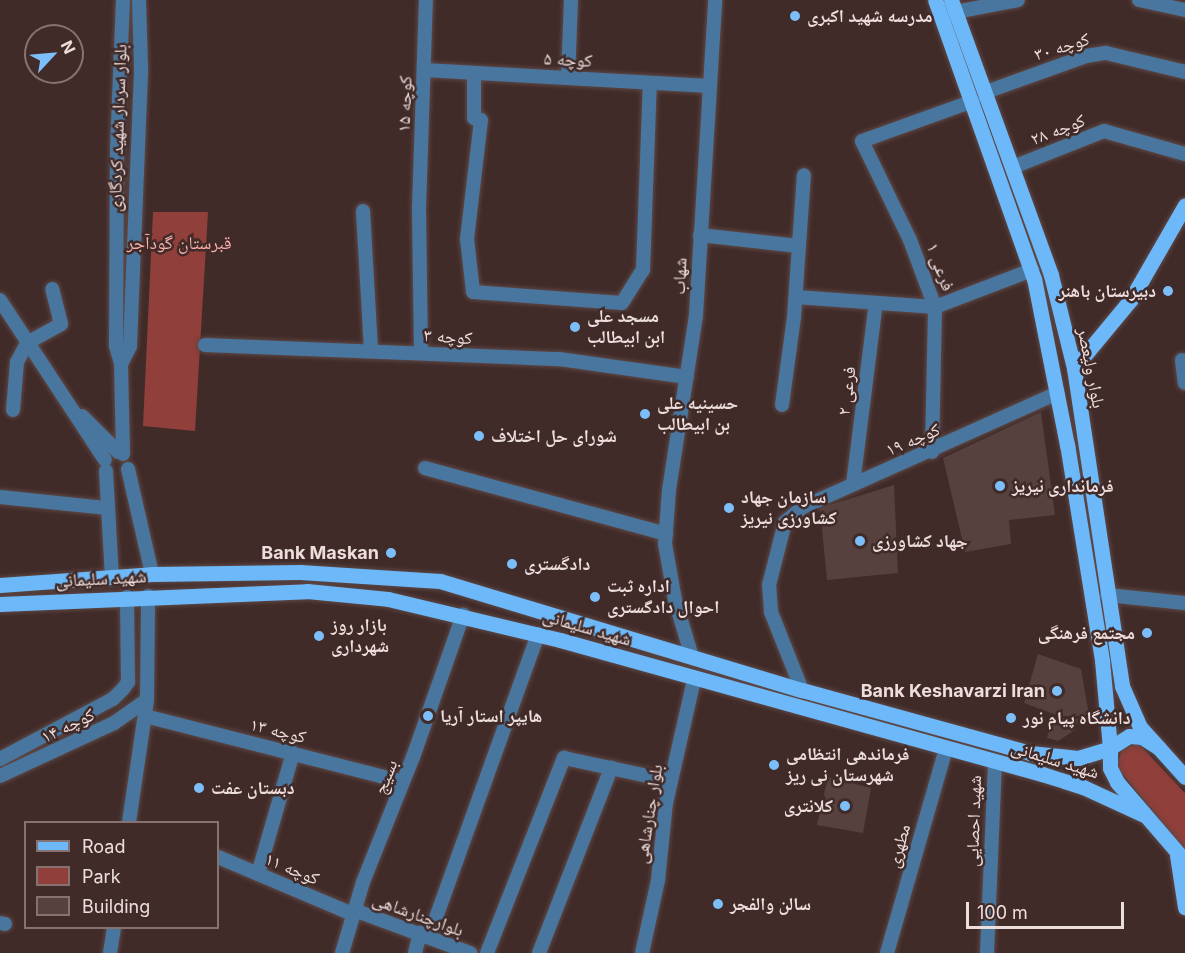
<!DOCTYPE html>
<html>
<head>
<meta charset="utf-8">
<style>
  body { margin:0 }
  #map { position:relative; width:1185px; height:953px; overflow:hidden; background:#412b29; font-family:Inter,"Noto Naskh Arabic",sans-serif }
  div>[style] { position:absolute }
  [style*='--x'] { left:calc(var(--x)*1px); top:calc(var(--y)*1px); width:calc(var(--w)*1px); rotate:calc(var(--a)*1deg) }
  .green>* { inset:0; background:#903f3a }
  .building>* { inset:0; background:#57413e }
  .roads { filter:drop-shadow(0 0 2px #5d4846) drop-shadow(0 0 2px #5d4846) }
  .minor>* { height:14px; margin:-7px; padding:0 7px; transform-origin:7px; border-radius:7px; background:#49769e }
  .major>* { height:15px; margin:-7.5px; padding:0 7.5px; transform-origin:7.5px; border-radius:7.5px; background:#6db8f9 }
  .dots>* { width:16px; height:16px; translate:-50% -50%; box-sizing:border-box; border:3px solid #412b29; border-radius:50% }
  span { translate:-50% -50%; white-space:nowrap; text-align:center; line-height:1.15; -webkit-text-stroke:5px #412b29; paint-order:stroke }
  .poi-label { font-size:18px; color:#eddedd; font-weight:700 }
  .left { translate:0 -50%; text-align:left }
  .right { translate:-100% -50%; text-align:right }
  .street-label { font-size:18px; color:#eddedd }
  .park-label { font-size:18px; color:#fbb1aa }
  .legend { position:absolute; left:24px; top:821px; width:195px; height:108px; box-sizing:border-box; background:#412b29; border:2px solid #867371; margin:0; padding:8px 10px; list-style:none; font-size:18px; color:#eddedd }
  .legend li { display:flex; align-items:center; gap:12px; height:30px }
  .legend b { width:30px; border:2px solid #867371 }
  .north { position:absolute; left:24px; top:24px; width:60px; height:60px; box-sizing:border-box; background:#412b29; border:2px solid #867371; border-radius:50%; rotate:64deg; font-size:16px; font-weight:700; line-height:24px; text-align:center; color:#eddedd }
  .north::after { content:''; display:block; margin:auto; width:21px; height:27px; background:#7cbef9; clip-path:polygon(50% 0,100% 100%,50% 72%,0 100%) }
  .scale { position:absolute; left:966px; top:902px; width:158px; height:27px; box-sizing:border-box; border:3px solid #eddedd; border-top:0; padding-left:8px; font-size:18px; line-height:21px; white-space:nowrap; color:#eddedd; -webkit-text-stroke:4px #412b29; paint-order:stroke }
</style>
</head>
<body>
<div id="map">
  <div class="green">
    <i style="clip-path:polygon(153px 212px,208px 212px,195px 431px,143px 426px)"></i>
    <i style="clip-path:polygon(1138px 743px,1185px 793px,1185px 851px,1116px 766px,1122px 750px)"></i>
  </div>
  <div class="building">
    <i style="clip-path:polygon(1041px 412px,1055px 515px,1009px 520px,1011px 544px,965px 552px,943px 458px)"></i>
    <i style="clip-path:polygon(894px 485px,898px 573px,827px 580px,820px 508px)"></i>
    <i style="clip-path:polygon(1038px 654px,1081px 669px,1089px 716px,1059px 716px,1024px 703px)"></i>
    <i style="clip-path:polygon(1051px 717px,1078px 719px,1075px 730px,1058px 741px,1047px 738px)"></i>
    <i style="clip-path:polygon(828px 777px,871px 788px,863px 833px,817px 825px)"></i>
  </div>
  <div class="roads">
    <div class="minor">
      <i style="--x:123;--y:0;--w:150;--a:92.3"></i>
      <i style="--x:117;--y:150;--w:196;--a:90.3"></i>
      <i style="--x:116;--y:346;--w:19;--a:74"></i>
      <i style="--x:121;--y:364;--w:90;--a:88.7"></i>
      <i style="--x:1139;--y:0;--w:47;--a:12.3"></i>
      <i style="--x:955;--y:12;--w:64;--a:-10.8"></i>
      <i style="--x:424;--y:70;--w:286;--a:3.2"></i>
      <i style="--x:474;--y:73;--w:45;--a:90"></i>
      <i style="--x:474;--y:118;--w:7;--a:16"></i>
      <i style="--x:481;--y:120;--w:120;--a:96.7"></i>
      <i style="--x:467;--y:239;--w:53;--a:83.5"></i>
      <i style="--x:473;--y:292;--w:149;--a:4.2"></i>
      <i style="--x:622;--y:303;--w:39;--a:-58"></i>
      <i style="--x:643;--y:270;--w:187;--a:-87.9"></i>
      <i style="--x:568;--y:78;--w:78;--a:-87.8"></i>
      <i style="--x:986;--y:92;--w:106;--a:-19.8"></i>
      <i style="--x:1086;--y:56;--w:20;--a:-9"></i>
      <i style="--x:1106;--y:53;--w:81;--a:13.5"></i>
      <i style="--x:1013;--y:167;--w:98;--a:-21.6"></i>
      <i style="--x:1104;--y:131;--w:84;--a:15.9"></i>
      <i style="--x:363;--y:211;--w:139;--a:86.7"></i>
      <i style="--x:700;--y:235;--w:99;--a:6.4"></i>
      <i style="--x:796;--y:297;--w:139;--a:4.1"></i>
      <i style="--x:935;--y:307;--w:104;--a:-20.9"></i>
      <i style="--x:0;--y:300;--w:191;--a:56.7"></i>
      <i style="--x:205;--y:345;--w:354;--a:2.3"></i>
      <i style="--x:559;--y:359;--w:129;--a:8"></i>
      <i style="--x:421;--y:353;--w:145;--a:-90.8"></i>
      <i style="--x:419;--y:208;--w:208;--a:-88.1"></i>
      <i style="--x:1182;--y:360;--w:23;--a:83"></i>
      <i style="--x:121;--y:364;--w:20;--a:-63"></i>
      <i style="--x:130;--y:346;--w:278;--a:-87.7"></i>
      <i style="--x:141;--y:68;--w:68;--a:-91.7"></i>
      <i style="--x:782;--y:405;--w:89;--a:-82.2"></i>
      <i style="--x:794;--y:317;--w:142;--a:-86"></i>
      <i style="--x:13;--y:410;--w:48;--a:-85.2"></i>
      <i style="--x:17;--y:362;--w:21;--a:-62"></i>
      <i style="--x:27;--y:343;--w:39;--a:-29"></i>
      <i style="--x:61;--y:324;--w:36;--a:-104"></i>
      <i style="--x:82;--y:416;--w:51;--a:45"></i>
      <i style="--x:932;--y:452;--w:145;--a:-88.8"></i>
      <i style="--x:935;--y:307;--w:72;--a:-110.5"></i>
      <i style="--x:910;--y:240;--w:110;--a:-115.9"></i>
      <i style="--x:862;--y:141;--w:118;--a:-19.8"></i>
      <i style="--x:425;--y:468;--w:250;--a:15.3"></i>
      <i style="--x:128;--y:469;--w:108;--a:77.1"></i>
      <i style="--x:106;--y:471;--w:107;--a:86.8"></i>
      <i style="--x:853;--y:484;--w:182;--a:-82.8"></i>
      <i style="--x:0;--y:497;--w:108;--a:5.9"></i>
      <i style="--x:1107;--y:595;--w:78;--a:5.9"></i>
      <i style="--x:692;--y:657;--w:59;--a:-106.6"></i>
      <i style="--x:675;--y:600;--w:57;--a:-100.1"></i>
      <i style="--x:665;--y:544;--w:54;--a:-85.8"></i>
      <i style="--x:669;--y:490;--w:177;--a:-81.2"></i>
      <i style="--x:696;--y:315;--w:316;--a:-86.5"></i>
      <i style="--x:802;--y:690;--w:84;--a:-111.7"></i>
      <i style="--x:771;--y:612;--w:27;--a:-94"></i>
      <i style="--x:769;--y:585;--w:65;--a:-75.7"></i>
      <i style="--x:785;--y:522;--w:23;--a:-40"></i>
      <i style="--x:803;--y:507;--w:279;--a:-24.1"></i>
      <i style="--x:145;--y:716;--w:266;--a:14.3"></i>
      <i style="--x:0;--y:759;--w:128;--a:-28"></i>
      <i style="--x:113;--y:699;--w:14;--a:-45"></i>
      <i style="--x:123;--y:689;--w:9;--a:-54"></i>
      <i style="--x:128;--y:682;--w:85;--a:-90.7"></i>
      <i style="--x:0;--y:776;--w:126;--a:-24.9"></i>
      <i style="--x:114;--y:723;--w:40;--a:-34.9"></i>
      <i style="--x:129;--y:822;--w:123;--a:-81.6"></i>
      <i style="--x:147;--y:700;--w:104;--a:-89.4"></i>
      <i style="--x:218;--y:857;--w:146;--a:23"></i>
      <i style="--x:258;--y:874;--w:126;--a:-73.9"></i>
      <i style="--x:354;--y:910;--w:124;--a:20.3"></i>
      <i style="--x:0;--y:923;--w:5;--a:11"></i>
      <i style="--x:429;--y:937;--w:322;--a:-70.2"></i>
      <i style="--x:110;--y:953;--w:25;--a:-81"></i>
      <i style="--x:342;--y:953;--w:74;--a:-73.5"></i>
      <i style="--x:363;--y:882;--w:135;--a:-68.2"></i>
      <i style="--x:413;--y:757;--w:151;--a:-70.6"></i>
      <i style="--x:415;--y:953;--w:21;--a:-76"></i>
      <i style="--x:487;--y:953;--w:210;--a:-68.5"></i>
      <i style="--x:564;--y:758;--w:109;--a:12.1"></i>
      <i style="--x:539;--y:953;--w:199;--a:-68.7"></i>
      <i style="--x:642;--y:953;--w:75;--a:-77.6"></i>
      <i style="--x:658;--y:880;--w:77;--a:-84.1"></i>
      <i style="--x:666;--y:803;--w:126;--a:-77.2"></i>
      <i style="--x:887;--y:953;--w:212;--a:-73.9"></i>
      <i style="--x:987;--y:953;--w:191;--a:-87.6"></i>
    </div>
    <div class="major">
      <i style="--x:951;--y:0;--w:293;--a:70"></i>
      <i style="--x:1051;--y:275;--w:96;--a:76.1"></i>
      <i style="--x:1074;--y:368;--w:322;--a:81.4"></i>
      <i style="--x:1122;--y:686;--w:45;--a:66.3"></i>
      <i style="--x:1140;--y:727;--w:28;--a:48"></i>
      <i style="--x:1074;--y:368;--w:89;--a:-50.4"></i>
      <i style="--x:1131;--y:299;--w:108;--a:-60.1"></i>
      <i style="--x:0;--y:585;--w:152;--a:-4.1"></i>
      <i style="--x:152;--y:574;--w:148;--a:-0.8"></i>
      <i style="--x:300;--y:572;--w:140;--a:3.7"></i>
      <i style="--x:440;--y:581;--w:378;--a:16.8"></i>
      <i style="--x:802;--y:690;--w:237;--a:15.4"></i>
      <i style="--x:1030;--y:753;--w:48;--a:5.9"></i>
      <i style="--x:1078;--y:758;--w:34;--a:-17"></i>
      <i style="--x:1110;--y:748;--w:88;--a:-95.2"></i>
      <i style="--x:1102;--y:660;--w:218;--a:-99.2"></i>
      <i style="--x:1067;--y:445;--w:169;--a:-101.2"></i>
      <i style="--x:1034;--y:279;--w:296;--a:-109.5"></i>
      <i style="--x:0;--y:604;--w:307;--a:-2.4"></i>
      <i style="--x:307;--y:591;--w:81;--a:5.6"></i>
      <i style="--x:388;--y:599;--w:177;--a:13.4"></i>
      <i style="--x:560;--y:640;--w:500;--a:15.54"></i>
      <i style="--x:1042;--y:774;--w:43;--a:17.6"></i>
      <i style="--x:1083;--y:787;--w:67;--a:24.7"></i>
      <i style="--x:1185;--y:777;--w:39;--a:-132"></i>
      <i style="--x:1159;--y:748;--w:20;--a:-147"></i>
      <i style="--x:1142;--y:737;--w:13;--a:-176"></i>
      <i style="--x:1129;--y:736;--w:22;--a:148"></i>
      <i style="--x:1110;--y:748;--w:20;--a:90"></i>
      <i style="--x:1110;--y:768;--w:16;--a:63"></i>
      <i style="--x:1117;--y:782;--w:104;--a:49.3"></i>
      <i style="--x:1177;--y:855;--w:53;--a:81.3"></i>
    </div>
  </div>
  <div class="dots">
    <i style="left:795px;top:16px;background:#7cbef9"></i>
    <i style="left:1168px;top:291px;background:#7cbef9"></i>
    <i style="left:575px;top:327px;background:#7cbef9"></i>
    <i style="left:645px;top:414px;background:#7cbef9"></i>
    <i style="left:479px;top:436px;background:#7cbef9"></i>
    <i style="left:1000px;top:486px;background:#7cbef9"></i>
    <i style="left:729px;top:508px;background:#7cbef9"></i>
    <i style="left:860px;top:541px;background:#7cbef9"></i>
    <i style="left:391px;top:553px;background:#7cbef9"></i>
    <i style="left:512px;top:564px;background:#7cbef9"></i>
    <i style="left:595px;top:597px;background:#7cbef9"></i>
    <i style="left:1147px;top:633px;background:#7cbef9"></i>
    <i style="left:319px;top:636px;background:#7cbef9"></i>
    <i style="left:1057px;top:691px;background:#7cbef9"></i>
    <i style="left:428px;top:716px;background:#7cbef9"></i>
    <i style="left:1011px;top:718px;background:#7cbef9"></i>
    <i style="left:774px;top:765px;background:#7cbef9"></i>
    <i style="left:199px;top:788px;background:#7cbef9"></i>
    <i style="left:845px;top:806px;background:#7cbef9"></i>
    <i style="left:718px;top:904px;background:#7cbef9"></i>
  </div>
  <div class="poi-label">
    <span class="left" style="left:807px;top:16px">مدرسه شهید اکبری</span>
    <span class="right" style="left:1156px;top:291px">دبیرستان باهنر</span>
    <span class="left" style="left:587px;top:327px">مسجد علی<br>ابن ابیطالب</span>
    <span class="left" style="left:657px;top:414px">حسینیه علی<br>بن ابیطالب</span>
    <span class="left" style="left:491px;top:436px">شورای حل اختلاف</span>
    <span class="left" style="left:1012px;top:486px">فرمانداری نیریز</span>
    <span class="left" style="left:741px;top:508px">سازمان جهاد<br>کشاورزی نیریز</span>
    <span class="left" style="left:872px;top:541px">جهاد کشاورزی</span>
    <span class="right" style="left:379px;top:553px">Bank Maskan</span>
    <span class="left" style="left:524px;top:564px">دادگستری</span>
    <span class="left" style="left:607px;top:597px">اداره ثبت<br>احوال دادگستری</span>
    <span class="left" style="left:331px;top:636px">بازار روز<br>شهرداری</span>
    <span class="right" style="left:1135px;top:633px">مجتمع فرهنگی</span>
    <span class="right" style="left:1045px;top:691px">Bank Keshavarzi Iran</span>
    <span class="left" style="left:440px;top:716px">هایپر استار آریا</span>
    <span class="left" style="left:1023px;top:718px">دانشگاه پیام نور</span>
    <span class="left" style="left:786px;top:765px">فرماندهی انتظامی<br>شهرستان نی ریز</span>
    <span class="left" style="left:211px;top:788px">دبستان عفت</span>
    <span class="right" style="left:833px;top:806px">کلانتری</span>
    <span class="left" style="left:730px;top:904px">سالن والفجر</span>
  </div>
  <div class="street-label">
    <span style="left:1062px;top:47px;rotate:-17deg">کوچه ۳۰</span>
    <span style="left:568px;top:60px;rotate:3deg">کوچه ۵</span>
    <span style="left:405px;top:104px;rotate:-88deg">کوچه ۱۵</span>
    <span style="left:118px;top:128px;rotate:-88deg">بلوار سردار شهید کردگاری</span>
    <span style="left:1058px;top:130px;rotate:-21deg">کوچه ۲۸</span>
    <span style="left:940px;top:267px;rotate:70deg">فرعی ۱</span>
    <span style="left:680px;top:276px;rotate:-87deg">شهاب</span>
    <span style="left:448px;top:337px;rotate:4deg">کوچه ۳</span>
    <span style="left:1091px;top:368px;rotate:79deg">بلوار ولیعصر</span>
    <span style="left:847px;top:391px;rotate:-83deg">فرعی ۲</span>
    <span style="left:913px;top:440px;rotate:-23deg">کوچه ۱۹</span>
    <span style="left:101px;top:579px;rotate:-3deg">شهید سلیمانی</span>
    <span style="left:587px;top:628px;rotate:16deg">شهید سلیمانی</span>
    <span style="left:68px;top:726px;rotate:-26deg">کوچه ۱۴</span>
    <span style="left:278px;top:731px;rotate:14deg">کوچه ۱۳</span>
    <span style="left:1055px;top:760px;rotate:17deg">شهید سلیمانی</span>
    <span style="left:386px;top:777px;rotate:-68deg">بسیج</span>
    <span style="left:649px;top:814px;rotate:-81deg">بلوار چنارشاهی</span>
    <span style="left:974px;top:821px;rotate:-88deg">شهید احصایی</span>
    <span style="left:899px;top:846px;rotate:-74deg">مطهری</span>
    <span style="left:292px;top:869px;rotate:23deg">کوچه ۱۱</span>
    <span style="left:418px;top:915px;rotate:20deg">بلوارچنارشاهی</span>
  </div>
  <div class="park-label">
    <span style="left:179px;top:243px">قبرستان گودآجر</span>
  </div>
  <ul class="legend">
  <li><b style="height:8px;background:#6db8f9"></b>Road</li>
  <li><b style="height:16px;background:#903f3a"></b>Park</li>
  <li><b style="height:16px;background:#57413e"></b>Building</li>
  </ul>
  <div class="north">N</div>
  <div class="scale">100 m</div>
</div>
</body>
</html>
